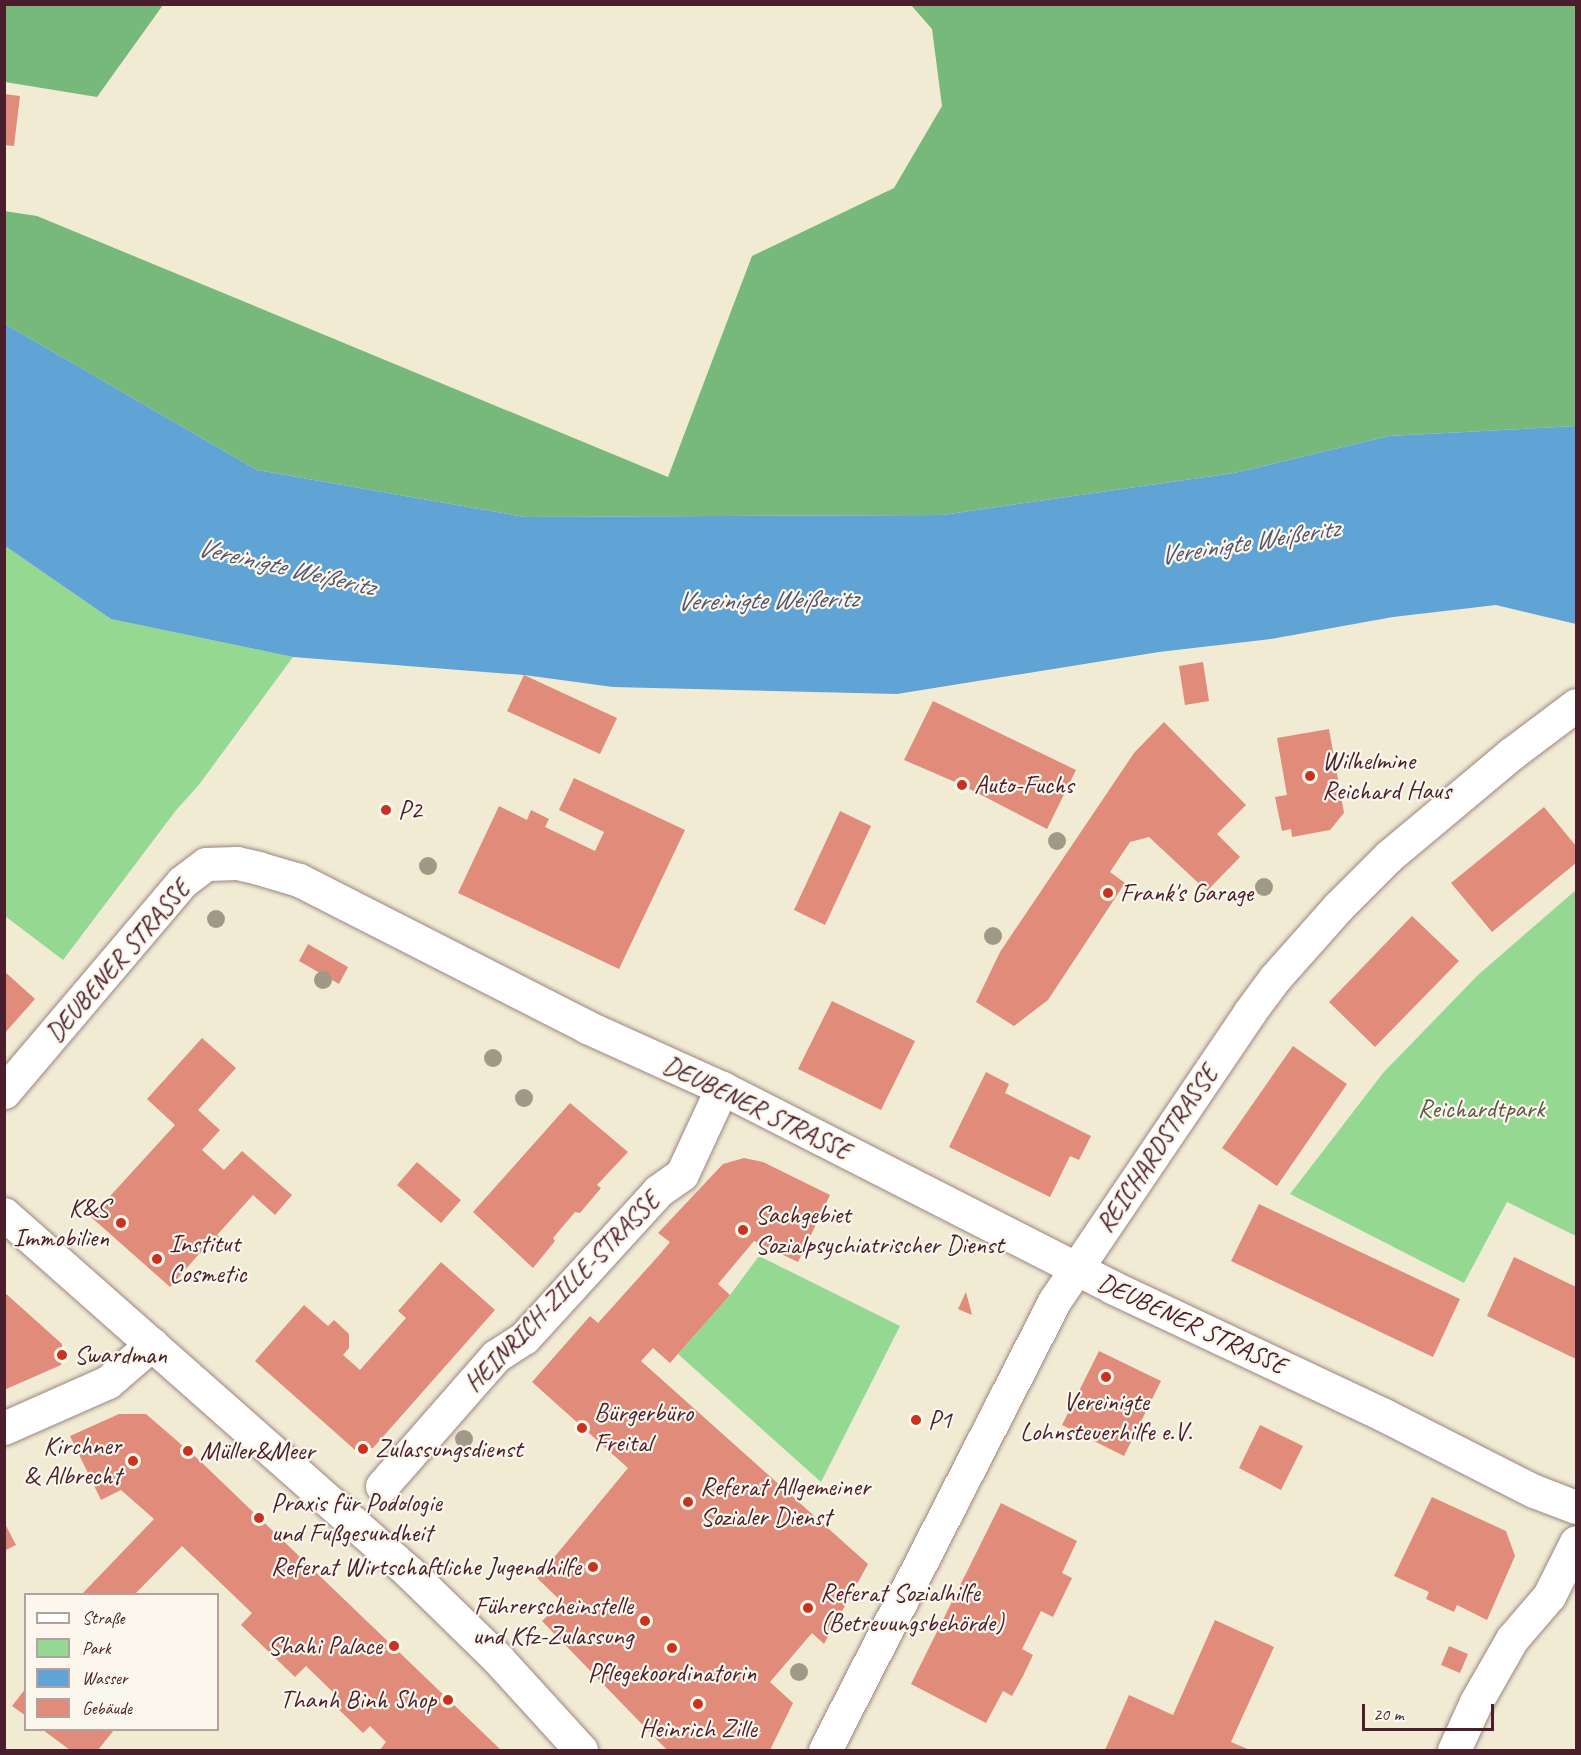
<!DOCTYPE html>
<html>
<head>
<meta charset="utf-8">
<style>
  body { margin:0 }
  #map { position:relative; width:1581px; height:1755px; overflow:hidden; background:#f1ebd4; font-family:Caveat,sans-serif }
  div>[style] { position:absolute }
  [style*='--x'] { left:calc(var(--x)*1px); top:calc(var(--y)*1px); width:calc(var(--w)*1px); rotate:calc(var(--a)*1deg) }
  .green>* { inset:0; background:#94d891 }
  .forest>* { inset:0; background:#77b87b }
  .water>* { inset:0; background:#60a4d5 }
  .building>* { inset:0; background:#e18b7b }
  .roads { filter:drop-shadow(0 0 2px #9e8580) drop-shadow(0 0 2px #9e8580) }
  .street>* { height:33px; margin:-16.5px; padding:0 16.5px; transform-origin:16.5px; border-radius:16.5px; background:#fff }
  .secondary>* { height:33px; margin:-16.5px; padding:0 16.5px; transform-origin:16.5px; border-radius:16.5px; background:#fff }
  .trees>* { width:18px; height:18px; margin:-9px; border-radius:50%; background:#a19988 }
  .dots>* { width:16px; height:16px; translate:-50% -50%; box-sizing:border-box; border:3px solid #fbf7ec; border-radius:50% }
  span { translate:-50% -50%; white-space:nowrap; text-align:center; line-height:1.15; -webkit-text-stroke:4.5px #fbf7ec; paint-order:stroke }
  .poi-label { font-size:26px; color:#4a1f2b }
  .left { translate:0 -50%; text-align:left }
  .right { translate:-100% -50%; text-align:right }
  .street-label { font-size:26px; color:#4a1f2b }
  .park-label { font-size:26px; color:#60564a }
  .water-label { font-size:27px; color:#53546f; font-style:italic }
  .frame { position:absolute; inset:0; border:6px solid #4a1f2b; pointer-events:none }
  .legend { position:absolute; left:24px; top:1593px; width:195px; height:138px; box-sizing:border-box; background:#fbf7ec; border:2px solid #b4a19f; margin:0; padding:8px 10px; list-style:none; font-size:18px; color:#4a1f2b }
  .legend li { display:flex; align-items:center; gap:12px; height:30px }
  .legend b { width:30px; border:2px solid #b4a19f }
  .scale { position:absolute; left:1362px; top:1704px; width:132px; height:27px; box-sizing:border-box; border:3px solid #4a1f2b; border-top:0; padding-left:8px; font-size:18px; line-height:21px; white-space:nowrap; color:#4a1f2b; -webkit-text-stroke:4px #fbf7ec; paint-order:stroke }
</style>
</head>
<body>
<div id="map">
  <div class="green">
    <i style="clip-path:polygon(5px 546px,111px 619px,293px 657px,198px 786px,177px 809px,63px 960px,5px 916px)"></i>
    <i style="clip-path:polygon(1576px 890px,1576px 1236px,1507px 1202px,1464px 1283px,1290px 1194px,1383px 1073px,1478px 975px)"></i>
    <i style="clip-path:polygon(759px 1256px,900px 1326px,821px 1482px,678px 1354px,730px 1295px)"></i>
  </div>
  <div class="forest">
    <i style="clip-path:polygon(4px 5px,5px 4px,163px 5px,97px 97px,5px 82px)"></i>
    <i style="clip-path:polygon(911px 5px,1576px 5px,1576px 426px,1389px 436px,1234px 473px,942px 515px,525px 517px,257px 470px,5px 324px,4px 211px,37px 216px,668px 477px,752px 256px,894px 188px,942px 106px,932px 29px)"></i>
  </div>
  <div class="water">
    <i style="clip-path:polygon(5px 324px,257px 470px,525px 517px,942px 515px,1234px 473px,1389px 436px,1576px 426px,1576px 624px,1496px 605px,1393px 617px,1271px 639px,1159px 652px,897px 694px,613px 687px,524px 675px,293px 657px,111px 619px,5px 546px)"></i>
  </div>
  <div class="building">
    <i style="clip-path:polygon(4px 94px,20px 96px,14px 146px,4px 145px)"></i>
    <i style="clip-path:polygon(1203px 662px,1209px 701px,1185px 705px,1179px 666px)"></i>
    <i style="clip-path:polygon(524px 675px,617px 718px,600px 754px,507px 711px)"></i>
    <i style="clip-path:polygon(933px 701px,1076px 770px,1047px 829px,962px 785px,904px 760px)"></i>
    <i style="clip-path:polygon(1164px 722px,1246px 805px,1217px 834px,1240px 857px,1207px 891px,1149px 837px,1130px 842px,1110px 872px,1125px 883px,1048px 1000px,1014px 1026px,976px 1002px,1000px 952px,1134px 753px)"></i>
    <i style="clip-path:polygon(1329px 729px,1344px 813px,1330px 830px,1292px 837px,1291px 829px,1282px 831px,1275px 797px,1287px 795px,1277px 738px)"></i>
    <i style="clip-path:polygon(574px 778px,685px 830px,619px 969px,458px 893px,499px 806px,527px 820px,531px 810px,549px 819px,545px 827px,595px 851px,604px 832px,559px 810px)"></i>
    <i style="clip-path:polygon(1544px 807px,1576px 846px,1576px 863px,1492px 932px,1451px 883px)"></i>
    <i style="clip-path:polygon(840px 811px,871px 826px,825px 925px,794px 910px)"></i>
    <i style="clip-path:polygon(1412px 916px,1459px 961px,1375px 1047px,1329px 1002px)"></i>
    <i style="clip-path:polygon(308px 944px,348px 967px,339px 984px,299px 961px)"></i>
    <i style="clip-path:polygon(4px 971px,35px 999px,4px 1034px)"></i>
    <i style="clip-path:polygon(832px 1001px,915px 1041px,881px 1110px,798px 1069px)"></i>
    <i style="clip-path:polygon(202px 1038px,236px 1068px,198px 1110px,220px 1130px,202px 1150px,224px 1170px,242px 1151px,292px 1195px,275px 1215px,253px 1195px,217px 1235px,226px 1244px,217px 1253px,207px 1245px,170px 1287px,91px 1217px,175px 1125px,147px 1099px)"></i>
    <i style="clip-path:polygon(1293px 1046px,1347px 1084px,1277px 1186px,1222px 1148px)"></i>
    <i style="clip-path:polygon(986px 1072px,1009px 1084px,1005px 1093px,1091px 1136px,1079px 1160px,1070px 1156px,1050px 1197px,949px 1147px)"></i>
    <i style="clip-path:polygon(570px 1103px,628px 1152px,597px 1185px,601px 1188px,580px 1213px,575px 1212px,553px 1238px,555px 1241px,533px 1268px,473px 1212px)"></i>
    <i style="clip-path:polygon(744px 1158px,763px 1162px,830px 1195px,798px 1262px,754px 1241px,718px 1284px,730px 1295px,670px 1363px,653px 1348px,641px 1361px,868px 1564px,824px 1644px,812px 1633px,770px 1682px,793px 1703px,770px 1750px,667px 1750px,542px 1621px,562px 1602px,537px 1578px,628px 1468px,532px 1382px,590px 1316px,598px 1323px,661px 1253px,670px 1242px,658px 1233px,723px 1164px)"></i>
    <i style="clip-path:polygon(417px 1162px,461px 1200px,441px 1223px,397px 1185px)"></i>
    <i style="clip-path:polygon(1259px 1204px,1460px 1299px,1433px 1357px,1231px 1261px)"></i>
    <i style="clip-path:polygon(1514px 1257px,1576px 1287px,1576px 1359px,1487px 1316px)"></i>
    <i style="clip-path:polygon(441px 1262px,495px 1310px,373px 1448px,355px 1450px,255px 1361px,304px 1305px,328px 1326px,334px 1320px,349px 1334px,349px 1348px,343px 1355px,360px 1370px,406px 1318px,398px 1311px)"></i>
    <i style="clip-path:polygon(4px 1292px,62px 1344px,61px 1365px,4px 1390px)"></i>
    <i style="clip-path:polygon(966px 1292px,972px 1315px,958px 1309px)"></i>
    <i style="clip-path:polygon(1099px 1351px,1161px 1381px,1124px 1456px,1062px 1425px)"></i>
    <i style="clip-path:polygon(119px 1414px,146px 1414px,198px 1459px,501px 1750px,380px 1750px,386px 1742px,370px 1726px,363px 1733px,333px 1704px,339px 1698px,306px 1666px,295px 1677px,241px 1625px,252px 1613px,182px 1546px,135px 1594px,82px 1594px,154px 1519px,121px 1490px,101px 1500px,70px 1436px)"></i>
    <i style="clip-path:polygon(1260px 1425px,1303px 1446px,1281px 1490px,1239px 1468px)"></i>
    <i style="clip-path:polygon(1432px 1497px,1506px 1531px,1515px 1556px,1487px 1620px,1457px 1605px,1454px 1612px,1426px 1599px,1429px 1592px,1394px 1576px)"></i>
    <i style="clip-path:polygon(1001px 1503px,1077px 1541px,1062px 1573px,1072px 1578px,1053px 1617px,1041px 1611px,1022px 1649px,1033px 1655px,1023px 1676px,1012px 1696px,1003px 1691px,986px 1723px,911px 1684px)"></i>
    <i style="clip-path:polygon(4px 1522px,16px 1545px,4px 1551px)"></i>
    <i style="clip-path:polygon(1215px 1620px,1274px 1647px,1231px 1742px,1250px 1750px,1105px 1750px,1129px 1695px,1173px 1715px)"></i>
    <i style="clip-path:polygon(1449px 1646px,1468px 1654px,1460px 1673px,1441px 1665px)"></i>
    <i style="clip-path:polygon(26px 1688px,26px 1716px,12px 1706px)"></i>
    <i style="clip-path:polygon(43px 1730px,114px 1730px,98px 1750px,70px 1750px)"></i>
  </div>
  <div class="roads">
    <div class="street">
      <i style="--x:4;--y:1092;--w:275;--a:-49.7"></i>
      <i style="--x:182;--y:882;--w:30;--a:-37"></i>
      <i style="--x:206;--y:864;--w:31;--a:-2"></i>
      <i style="--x:237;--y:863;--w:22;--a:13"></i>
      <i style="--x:258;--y:868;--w:43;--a:16.3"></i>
      <i style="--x:299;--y:880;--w:323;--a:27"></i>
      <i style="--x:587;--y:1027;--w:148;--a:24.3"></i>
      <i style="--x:722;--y:1088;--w:438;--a:27"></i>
      <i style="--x:1112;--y:1287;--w:298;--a:25.2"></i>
      <i style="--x:1382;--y:1414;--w:170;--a:26.9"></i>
      <i style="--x:1534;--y:1491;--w:45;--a:20.9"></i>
      <i style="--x:4;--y:1428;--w:114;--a:-23.9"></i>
      <i style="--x:108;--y:1382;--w:58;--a:-40.8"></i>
      <i style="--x:382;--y:1486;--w:173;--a:-48.8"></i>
      <i style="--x:496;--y:1356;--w:33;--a:-33"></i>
      <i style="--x:524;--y:1338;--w:199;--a:-47.6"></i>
      <i style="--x:658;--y:1191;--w:29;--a:-35"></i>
      <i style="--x:682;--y:1174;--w:95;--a:-65.1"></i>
      <i style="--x:825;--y:1750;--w:505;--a:-62.93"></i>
      <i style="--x:1055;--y:1300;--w:346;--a:-55.9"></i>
      <i style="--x:1249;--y:1013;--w:44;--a:-53.4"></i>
      <i style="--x:1275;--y:978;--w:95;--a:-48.4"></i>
      <i style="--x:1338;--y:907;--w:72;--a:-45"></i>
      <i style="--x:1389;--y:856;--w:159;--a:-39.9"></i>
      <i style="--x:1511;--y:754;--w:81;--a:-37"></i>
      <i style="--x:1454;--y:1750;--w:53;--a:-65.4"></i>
      <i style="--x:1476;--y:1702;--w:73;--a:-60.3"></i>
      <i style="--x:1512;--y:1639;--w:57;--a:-49.3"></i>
      <i style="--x:1549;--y:1596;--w:60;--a:-63.4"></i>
    </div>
    <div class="secondary">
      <i style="--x:4;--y:1214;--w:542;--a:41.48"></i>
      <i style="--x:410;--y:1573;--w:124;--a:44.3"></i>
      <i style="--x:499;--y:1660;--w:122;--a:47.7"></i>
    </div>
  </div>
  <div class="trees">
    <i style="left:1057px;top:841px"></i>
    <i style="left:428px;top:866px"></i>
    <i style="left:1264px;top:887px"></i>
    <i style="left:216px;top:919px"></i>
    <i style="left:993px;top:936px"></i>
    <i style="left:323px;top:980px"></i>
    <i style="left:493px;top:1058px"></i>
    <i style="left:524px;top:1098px"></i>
    <i style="left:464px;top:1439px"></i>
    <i style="left:799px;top:1672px"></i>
  </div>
  <div class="dots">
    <i style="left:1310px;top:776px;background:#c8321e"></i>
    <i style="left:962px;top:785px;background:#c8321e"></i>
    <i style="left:386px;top:810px;background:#c8321e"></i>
    <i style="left:1108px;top:893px;background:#c8321e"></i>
    <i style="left:121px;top:1223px;background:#c8321e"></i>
    <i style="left:743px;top:1230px;background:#c8321e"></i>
    <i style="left:157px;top:1259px;background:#c8321e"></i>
    <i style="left:62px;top:1355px;background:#c8321e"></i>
    <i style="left:1106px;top:1377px;background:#c8321e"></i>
    <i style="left:916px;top:1420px;background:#c8321e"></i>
    <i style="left:582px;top:1428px;background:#c8321e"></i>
    <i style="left:363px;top:1449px;background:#c8321e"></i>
    <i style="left:188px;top:1451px;background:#c8321e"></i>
    <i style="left:133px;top:1461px;background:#c8321e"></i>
    <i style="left:688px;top:1502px;background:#c8321e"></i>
    <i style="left:259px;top:1518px;background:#c8321e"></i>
    <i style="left:593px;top:1567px;background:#c8321e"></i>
    <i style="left:808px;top:1608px;background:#c8321e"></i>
    <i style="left:645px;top:1621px;background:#c8321e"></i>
    <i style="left:394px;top:1646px;background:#c8321e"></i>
    <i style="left:672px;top:1648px;background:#c8321e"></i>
    <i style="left:448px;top:1700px;background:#c8321e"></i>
    <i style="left:698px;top:1704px;background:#c8321e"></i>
  </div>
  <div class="poi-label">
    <span class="left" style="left:1322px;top:776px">Wilhelmine<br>Reichard Haus</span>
    <span class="left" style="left:974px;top:785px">Auto-Fuchs</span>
    <span class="left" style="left:398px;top:810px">P2</span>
    <span class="left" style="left:1120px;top:893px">Frank's Garage</span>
    <span class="right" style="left:109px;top:1223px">K&amp;S<br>Immobilien</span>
    <span class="left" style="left:755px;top:1230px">Sachgebiet<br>Sozialpsychiatrischer Dienst</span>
    <span class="left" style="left:169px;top:1259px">Institut<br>Cosmetic</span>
    <span class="left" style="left:74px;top:1355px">Swardman</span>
    <span style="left:1106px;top:1417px">Vereinigte<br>Lohnsteuerhilfe e.V.</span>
    <span class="left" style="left:594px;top:1428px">Bürgerbüro<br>Freital</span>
    <span class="left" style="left:928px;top:1420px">P1</span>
    <span class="right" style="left:121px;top:1461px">Kirchner<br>&amp; Albrecht</span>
    <span class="left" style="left:375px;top:1449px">Zulassungsdienst</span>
    <span class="left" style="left:200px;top:1451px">Müller&amp;Meer</span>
    <span class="left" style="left:700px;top:1502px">Referat Allgemeiner<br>Sozialer Dienst</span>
    <span class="left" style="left:271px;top:1518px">Praxis für Podologie<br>und Fußgesundheit</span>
    <span class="right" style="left:581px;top:1567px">Referat Wirtschaftliche Jugendhilfe</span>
    <span class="left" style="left:820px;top:1608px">Referat Sozialhilfe<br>(Betreuungsbehörde)</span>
    <span class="right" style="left:633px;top:1621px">Führerscheinstelle<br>und Kfz-Zulassung</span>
    <span class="right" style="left:382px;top:1646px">Shahi Palace</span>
    <span style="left:672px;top:1673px">Pflegekoordinatorin</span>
    <span class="right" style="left:436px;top:1700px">Thanh Binh Shop</span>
    <span style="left:698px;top:1729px">Heinrich Zille</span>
  </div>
  <div class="street-label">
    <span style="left:118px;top:961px;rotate:-49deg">DEUBENER STRASSE</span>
    <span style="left:757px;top:1108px;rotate:26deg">DEUBENER STRASSE</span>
    <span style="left:1157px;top:1149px;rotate:-56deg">REICHARDSTRASSE</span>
    <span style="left:562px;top:1292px;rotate:-46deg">HEINRICH-ZILLE-STRASSE</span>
    <span style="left:1192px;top:1324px;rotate:25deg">DEUBENER STRASSE</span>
  </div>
  <div class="park-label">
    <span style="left:1481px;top:1109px">Reichardtpark</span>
  </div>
  <div class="water-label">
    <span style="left:1249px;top:542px;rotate:-9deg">Vereinigte Weißeritz</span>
    <span style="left:286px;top:567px;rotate:13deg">Vereinigte Weißeritz</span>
    <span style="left:767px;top:600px;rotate:-1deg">Vereinigte Weißeritz</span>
  </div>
  <div class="frame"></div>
  <ul class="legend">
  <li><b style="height:8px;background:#fff"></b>Straße</li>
  <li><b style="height:16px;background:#94d891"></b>Park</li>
  <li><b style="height:16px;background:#60a4d5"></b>Wasser</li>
  <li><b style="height:16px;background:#e18b7b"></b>Gebäude</li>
  </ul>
  <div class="scale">20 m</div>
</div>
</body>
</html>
